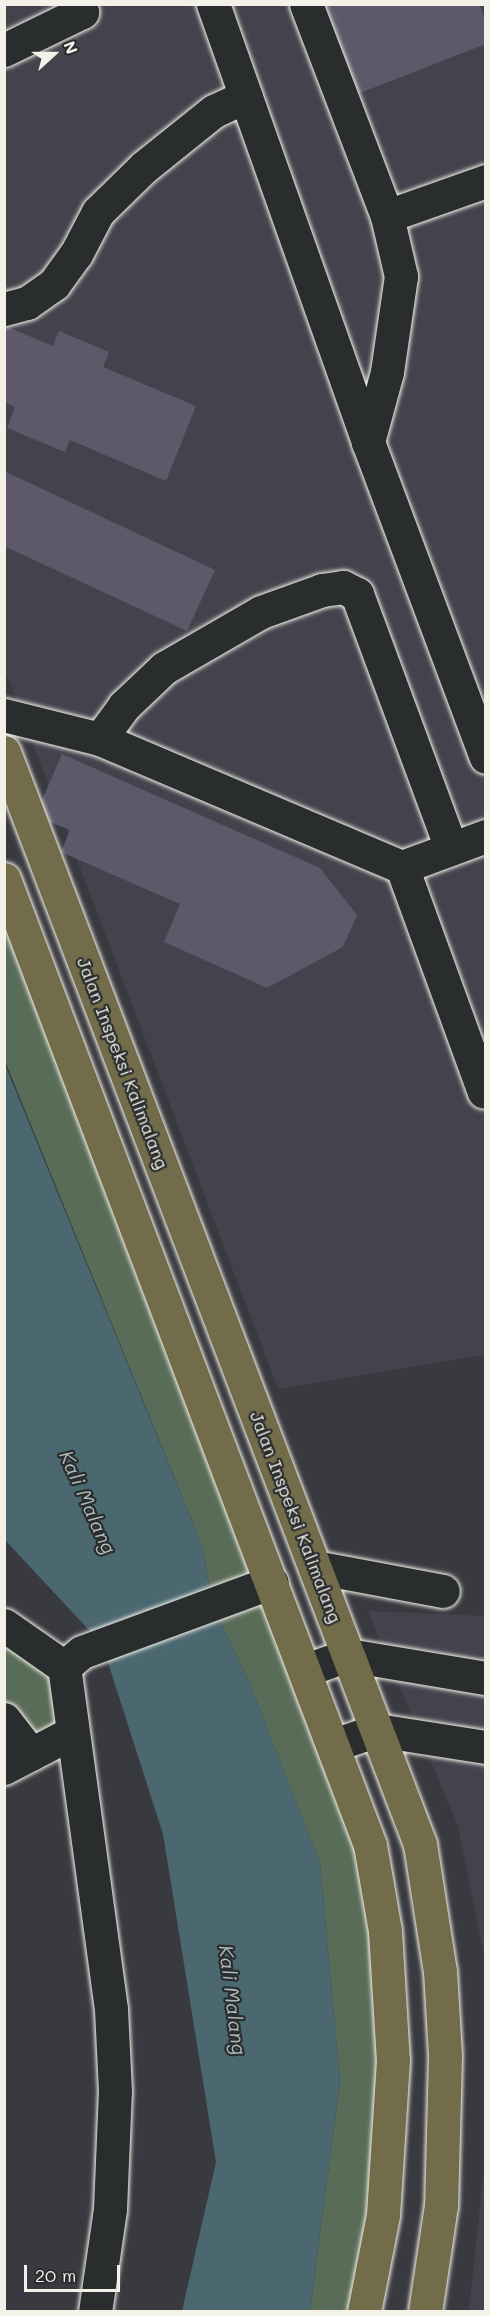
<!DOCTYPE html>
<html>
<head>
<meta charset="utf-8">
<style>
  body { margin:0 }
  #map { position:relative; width:490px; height:2316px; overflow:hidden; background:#393a40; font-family:Mali,sans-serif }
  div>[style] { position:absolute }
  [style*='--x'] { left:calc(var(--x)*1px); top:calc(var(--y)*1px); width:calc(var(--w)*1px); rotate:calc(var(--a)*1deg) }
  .built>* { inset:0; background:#44434d }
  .green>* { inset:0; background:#596c57 }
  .water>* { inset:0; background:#4b6770 }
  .building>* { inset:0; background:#5d596a }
  .roads { filter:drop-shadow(0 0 2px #f4f1e8) drop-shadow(0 0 2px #f4f1e8) }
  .minor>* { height:33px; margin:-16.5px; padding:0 16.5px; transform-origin:16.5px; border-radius:16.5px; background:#2a2d2e }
  .major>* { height:33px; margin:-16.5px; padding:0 16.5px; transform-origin:16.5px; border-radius:16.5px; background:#726c4b }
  span { translate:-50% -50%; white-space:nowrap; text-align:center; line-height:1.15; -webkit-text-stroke:4.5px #2a2d2e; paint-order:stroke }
  .street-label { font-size:18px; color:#f4f1e8 }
  .water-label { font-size:20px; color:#b0bab8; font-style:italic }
  .frame { position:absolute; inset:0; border:6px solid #f4f1e8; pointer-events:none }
  .north { position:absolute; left:24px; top:24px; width:60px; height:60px; -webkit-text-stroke:4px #2a2d2e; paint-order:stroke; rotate:69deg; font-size:16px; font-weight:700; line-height:24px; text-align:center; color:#f4f1e8 }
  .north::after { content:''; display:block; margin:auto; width:21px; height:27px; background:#f4f1e8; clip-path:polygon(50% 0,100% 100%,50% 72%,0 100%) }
  .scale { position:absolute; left:24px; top:2265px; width:96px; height:27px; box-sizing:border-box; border:3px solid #f4f1e8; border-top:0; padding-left:8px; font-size:18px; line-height:21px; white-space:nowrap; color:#f4f1e8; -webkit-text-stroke:4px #2a2d2e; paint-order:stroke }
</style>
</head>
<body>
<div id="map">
  <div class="built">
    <i style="clip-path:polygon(5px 5px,485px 5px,485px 1355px,278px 1389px,5px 670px)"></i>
    <i style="clip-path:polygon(368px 1611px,485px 1616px,485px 1959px,458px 1826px)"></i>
    <i style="clip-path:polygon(485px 2159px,485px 2311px,469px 2311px)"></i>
  </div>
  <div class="green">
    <i style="clip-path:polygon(4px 879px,385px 1931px,364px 2311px,310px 2311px,340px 2080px,320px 1863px,251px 1687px,212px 1604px,203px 1548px,5px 1061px)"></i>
    <i style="clip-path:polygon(5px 1626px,64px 1667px,71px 1733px,31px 1754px,5px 1719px)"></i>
  </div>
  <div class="water">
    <i style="clip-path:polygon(4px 1062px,203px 1548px,212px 1604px,251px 1687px,320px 1863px,340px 2080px,310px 2311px,182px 2311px,216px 2162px,163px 1834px,102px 1644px,5px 1540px)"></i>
  </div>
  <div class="building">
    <i style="clip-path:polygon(311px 4px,479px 4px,486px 22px,486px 44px,347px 98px)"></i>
    <i style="clip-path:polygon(5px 326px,53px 346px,59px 331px,109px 352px,103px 367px,196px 406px,166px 481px,70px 440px,65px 452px,7px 428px,15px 407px,5px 402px)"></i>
    <i style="clip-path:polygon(4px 471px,215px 570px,187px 631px,4px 546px)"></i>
    <i style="clip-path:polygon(62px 754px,320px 868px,357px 915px,343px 947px,267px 988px,164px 942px,180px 904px,61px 852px,70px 830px,35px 816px)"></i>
  </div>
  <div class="roads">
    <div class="minor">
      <i style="--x:213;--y:4;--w:465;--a:70.5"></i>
      <i style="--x:368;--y:442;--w:336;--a:69.5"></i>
      <i style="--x:306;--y:4;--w:227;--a:69.1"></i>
      <i style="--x:387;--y:216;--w:62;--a:76.9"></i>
      <i style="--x:401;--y:276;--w:97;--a:98.3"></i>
      <i style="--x:387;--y:372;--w:73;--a:105.2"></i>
      <i style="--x:4;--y:50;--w:87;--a:-26"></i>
      <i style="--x:82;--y:12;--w:9;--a:-111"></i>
      <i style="--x:387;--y:216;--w:105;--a:-19.5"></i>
      <i style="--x:4;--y:309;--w:24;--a:-15"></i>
      <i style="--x:27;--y:303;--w:33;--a:-35"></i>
      <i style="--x:54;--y:284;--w:37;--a:-54"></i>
      <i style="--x:76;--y:254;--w:47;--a:-62.4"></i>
      <i style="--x:98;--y:212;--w:64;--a:-44.4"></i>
      <i style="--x:144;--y:167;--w:90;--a:-38.7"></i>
      <i style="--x:214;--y:111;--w:35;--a:-25"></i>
      <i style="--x:4;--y:715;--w:99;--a:14"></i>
      <i style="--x:100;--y:739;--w:328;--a:23"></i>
      <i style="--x:402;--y:867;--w:90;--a:-20.3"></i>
      <i style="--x:100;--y:739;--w:41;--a:-54"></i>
      <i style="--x:124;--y:706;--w:55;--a:-43.5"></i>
      <i style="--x:164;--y:668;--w:112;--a:-30"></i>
      <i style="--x:261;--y:612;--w:65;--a:-19.8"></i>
      <i style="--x:322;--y:590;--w:21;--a:-8"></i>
      <i style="--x:343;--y:587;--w:16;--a:27"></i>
      <i style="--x:357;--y:594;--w:271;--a:69.7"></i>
      <i style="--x:402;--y:867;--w:239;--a:70"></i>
      <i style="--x:315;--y:1567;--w:130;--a:10.6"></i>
      <i style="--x:4;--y:1625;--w:73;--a:35"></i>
      <i style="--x:306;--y:1670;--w:45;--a:-19.7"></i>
      <i style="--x:348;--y:1655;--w:140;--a:9.5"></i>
      <i style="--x:4;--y:1719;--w:44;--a:52.4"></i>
      <i style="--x:334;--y:1745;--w:46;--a:-19.2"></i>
      <i style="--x:377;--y:1730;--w:110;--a:8.9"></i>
      <i style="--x:4;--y:1768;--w:76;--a:-27.6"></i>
      <i style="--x:95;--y:2312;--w:104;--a:-81.7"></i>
      <i style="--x:110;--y:2209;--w:118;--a:-87.6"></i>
      <i style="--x:115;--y:2091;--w:82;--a:-92.8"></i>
      <i style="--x:111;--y:2009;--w:345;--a:-97.8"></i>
      <i style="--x:64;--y:1667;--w:23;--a:-40"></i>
      <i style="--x:82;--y:1652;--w:202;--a:-20.2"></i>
    </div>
    <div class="major">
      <i style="--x:4;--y:752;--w:1169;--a:69.15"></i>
      <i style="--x:420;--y:1844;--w:129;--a:81.1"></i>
      <i style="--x:440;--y:1971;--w:85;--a:86.6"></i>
      <i style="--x:445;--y:2056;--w:149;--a:91.5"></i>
      <i style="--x:441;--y:2205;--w:108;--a:98.5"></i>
      <i style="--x:4;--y:879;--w:1033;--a:69.25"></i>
      <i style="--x:370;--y:1845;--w:87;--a:80.1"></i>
      <i style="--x:385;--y:1931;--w:129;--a:86.5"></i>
      <i style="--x:393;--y:2060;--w:155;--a:93.7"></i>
      <i style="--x:383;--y:2215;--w:99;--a:101.1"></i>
    </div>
  </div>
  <div class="street-label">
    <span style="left:123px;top:1063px;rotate:69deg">Jalan Inspeksi Kalimalang</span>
    <span style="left:296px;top:1517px;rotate:69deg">Jalan Inspeksi Kalimalang</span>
  </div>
  <div class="water-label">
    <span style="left:88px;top:1502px;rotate:66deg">Kali Malang</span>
    <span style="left:233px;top:2000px;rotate:83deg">Kali Malang</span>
  </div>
  <div class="frame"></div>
  <div class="north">N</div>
  <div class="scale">20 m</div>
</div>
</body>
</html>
